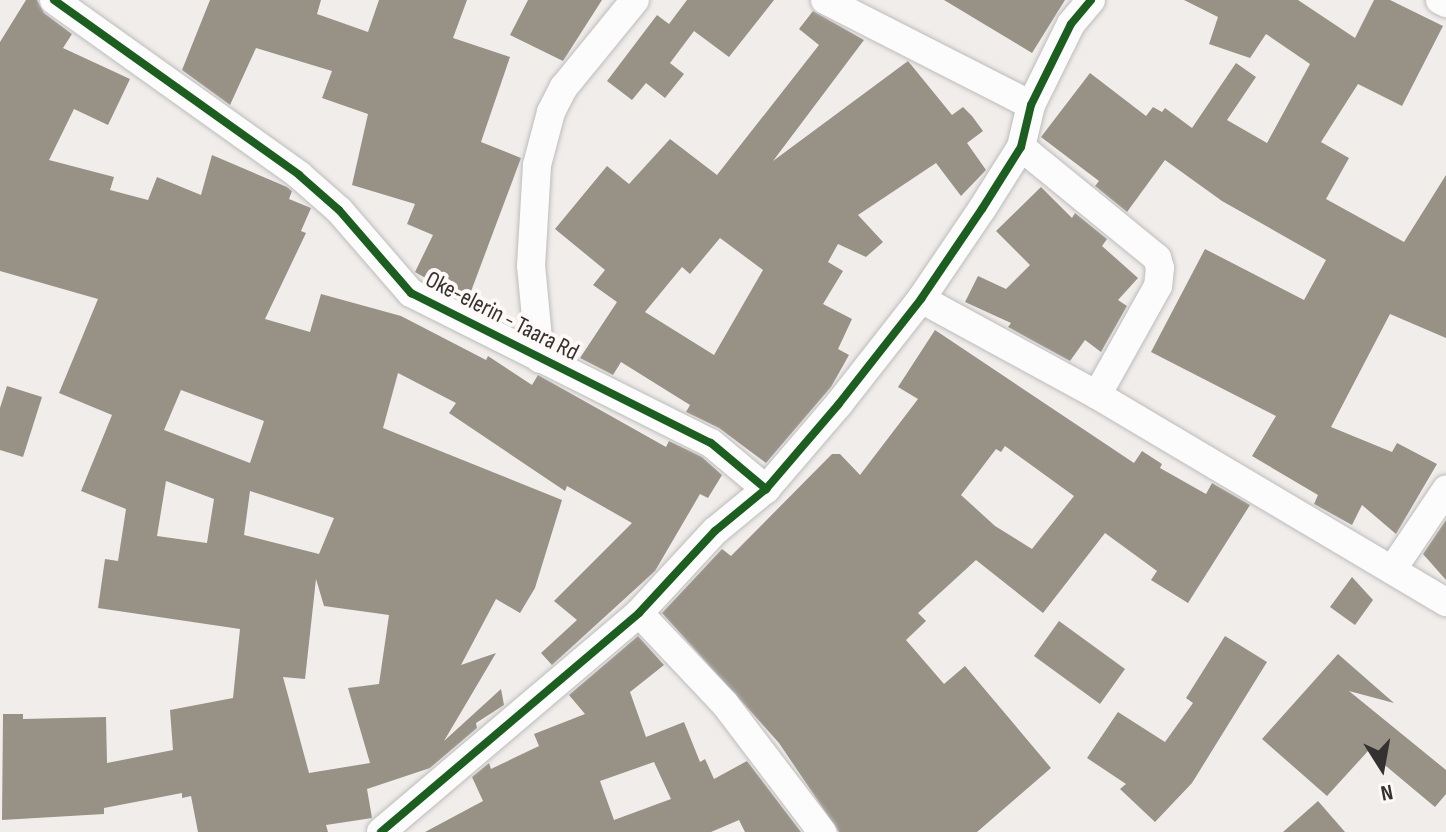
<!DOCTYPE html>
<html>
<head>
<meta charset="utf-8">
<style>
  body { margin:0 }
  #map { position:relative; width:1446px; height:832px; overflow:hidden; background:#f0edeb; font-family:"Sofia Sans Condensed",sans-serif }
  div>[style] { position:absolute }
  [style*='--x'] { left:calc(var(--x)*1px); top:calc(var(--y)*1px); width:calc(var(--w)*1px); rotate:calc(var(--a)*1deg) }
  .building>* { inset:0; background:#989186 }
  .roads { filter:drop-shadow(0 0 2px #bebcbb) drop-shadow(0 0 2px #bebcbb) }
  .street>* { height:28px; margin:-14px; padding:0 14px; transform-origin:14px; border-radius:14px; background:#fdfcfc }
  .cycleway>* { height:8px; margin:-4px; padding:0 4px; transform-origin:4px; border-radius:4px; background:#1b5e20 }
  span { translate:-50% -50%; white-space:nowrap; text-align:center; line-height:1.15; -webkit-text-stroke:8px #fef9f7; paint-order:stroke }
  .street-label { font-size:24px; color:#343231 }
  .north { position:absolute; left:1342px; top:728px; width:80px; height:80px; -webkit-text-stroke:6px #fef9f7; paint-order:stroke; rotate:169deg; font-size:22px; font-weight:700; line-height:32px; text-align:center; color:#343231 }
  .north::after { content:''; display:block; margin:auto; width:28px; height:36px; background:#343231; clip-path:polygon(50% 0,100% 100%,50% 72%,0 100%) }
</style>
</head>
<body>
<div id="map">
  <div class="building">
    <i style="clip-path:polygon(evenodd,26px 0,37px 0,44px 13px,72px 34px,63px 48px,130px 79px,108px 125px,74px 109px,49px 160px,114px 177px,110px 190px,148px 200px,157px 177px,201px 195px,212px 155px,287px 187px,292px 191px,289px 199px,311px 208px,301px 231px,306px 233px,265px 319px,310px 332px,321px 294px,401px 316px,486px 360px,488px 356px,532px 385px,538px 375px,666px 447px,669px 441px,702px 457px,722px 475px,708px 498px,700px 494px,655px 571px,552px 665px,541px 653px,577px 620px,554px 601px,632px 523px,567px 486px,565px 491px,449px 413px,456px 403px,398px 373px,383px 428px,562px 500px,535px 588px,520px 613px,496px 599px,461px 665px,496px 653px,444px 741px,501px 689px,504px 705px,476px 723px,477px 728px,430px 768px,367px 789px,372px 818px,326px 825px,328px 832px,198px 832px,191px 796px,182px 798px,182px 793px,104px 808px,104px 814px,2px 820px,3px 714px,23px 714px,23px 719px,106px 717px,107px 763px,173px 750px,170px 710px,233px 698px,240px 629px,98px 608px,105px 559px,118px 561px,126px 509px,81px 491px,112px 415px,59px 393px,98px 299px,0 271px,0 42px,26px 0,181px 390px,264px 421px,250px 463px,164px 430px,181px 390px,26px 0,166px 481px,214px 499px,207px 543px,157px 536px,166px 481px,26px 0,250px 491px,334px 518px,319px 554px,244px 535px,250px 491px,26px 0,316px 579px,324px 606px,389px 615px,379px 684px,348px 688px,370px 763px,309px 773px,283px 677px,305px 679px,316px 579px)"></i>
    <i style="clip-path:polygon(210px 0,321px 0,317px 14px,368px 32px,379px 0,467px 0,453px 38px,510px 57px,481px 142px,521px 158px,467px 302px,415px 272px,433px 235px,407px 224px,415px 204px,352px 185px,368px 114px,322px 98px,332px 71px,256px 48px,230px 105px,182px 70px)"></i>
    <i style="clip-path:polygon(528px 0,602px 0,563px 61px,510px 35px)"></i>
    <i style="clip-path:polygon(687px 0,774px 0,729px 57px,694px 31px,670px 63px,684px 74px,665px 98px,646px 83px,632px 100px,607px 81px,657px 15px,669px 24px)"></i>
    <i style="clip-path:polygon(944px 0,1065px 0,1032px 53px)"></i>
    <i style="clip-path:polygon(1184px 0,1298px 0,1355px 38px,1374px 0,1390px 0,1443px 26px,1402px 106px,1358px 84px,1321px 142px,1349px 158px,1326px 199px,1404px 242px,1446px 175px,1446px 338px,1390px 314px,1331px 427px,1392px 452px,1397px 443px,1437px 464px,1396px 534px,1362px 505px,1352px 525px,1314px 504px,1318px 495px,1252px 456px,1276px 416px,1151px 352px,1205px 249px,1304px 300px,1326px 260px,1222px 201px,1165px 160px,1127px 212px,1095px 186px,1099px 181px,1041px 137px,1090px 73px,1146px 116px,1153px 107px,1162px 112px,1165px 108px,1192px 128px,1236px 63px,1256px 77px,1227px 120px,1267px 143px,1310px 64px,1266px 34px,1250px 58px,1209px 44px,1218px 17px)"></i>
    <i style="clip-path:polygon(evenodd,813px 11px,864px 40px,773px 161px,908px 61px,952px 115px,963px 107px,972px 116px,983px 131px,967px 143px,986px 170px,961px 196px,936px 163px,858px 215px,883px 242px,866px 257px,838px 244px,828px 262px,843px 271px,823px 304px,852px 319px,838px 349px,849px 355px,831px 387px,766px 463px,719px 428px,686px 412px,690px 405px,621px 362px,613px 375px,580px 358px,617px 302px,593px 285px,605px 270px,555px 229px,607px 166px,629px 184px,670px 139px,717px 175px,819px 45px,799px 29px,813px 11px,720px 238px,763px 270px,714px 355px,645px 312px,682px 267px,690px 274px,720px 238px)"></i>
    <i style="clip-path:polygon(1041px 187px,1072px 218px,1075px 213px,1107px 239px,1102px 246px,1138px 278px,1118px 300px,1127px 306px,1101px 352px,1085px 340px,1070px 361px,1008px 327px,1011px 323px,965px 302px,978px 276px,1006px 289px,1030px 265px,996px 231px)"></i>
    <i style="clip-path:polygon(evenodd,935px 330px,1134px 463px,1142px 451px,1162px 464px,1160px 468px,1206px 494px,1212px 483px,1250px 505px,1188px 603px,1151px 580px,1157px 571px,1105px 533px,1043px 613px,976px 560px,918px 613px,926px 621px,906px 640px,944px 684px,965px 666px,1051px 768px,977px 832px,839px 832px,779px 743px,662px 613px,722px 549px,731px 556px,832px 454px,840px 454px,860px 475px,918px 399px,898px 387px,935px 330px,1005px 446px,1074px 496px,1032px 549px,995px 526px,961px 495px,996px 449px,1001px 452px,1005px 446px)"></i>
    <i style="clip-path:polygon(7px 386px,42px 397px,23px 457px,0 450px,0 408px)"></i>
    <i style="clip-path:polygon(1446px 520px,1446px 580px,1423px 554px)"></i>
    <i style="clip-path:polygon(1352px 577px,1373px 600px,1355px 625px,1330px 607px)"></i>
    <i style="clip-path:polygon(1059px 621px,1125px 669px,1100px 704px,1034px 656px)"></i>
    <i style="clip-path:polygon(evenodd,638px 636px,664px 665px,630px 692px,646px 737px,684px 722px,700px 762px,705px 759px,714px 779px,747px 761px,801px 832px,745px 832px,739px 820px,711px 832px,425px 832px,483px 801px,472px 777px,489px 763px,491px 769px,539px 746px,534px 734px,585px 714px,569px 695px,638px 636px,654px 762px,671px 799px,614px 820px,600px 781px,654px 762px)"></i>
    <i style="clip-path:polygon(1225px 636px,1267px 662px,1192px 783px,1155px 822px,1120px 789px,1126px 784px,1087px 758px,1118px 712px,1165px 742px,1193px 703px,1186px 698px)"></i>
    <i style="clip-path:polygon(1338px 654px,1394px 703px,1349px 691px,1446px 770px,1446px 794px,1435px 807px,1368px 751px,1327px 796px,1262px 739px)"></i>
    <i style="clip-path:polygon(1318px 801px,1345px 832px,1283px 832px)"></i>
  </div>
  <div class="roads">
    <div class="street">
      <i style="--x:54;--y:0;--w:301;--a:35.5"></i>
      <i style="--x:299;--y:175;--w:53;--a:41.2"></i>
      <i style="--x:339;--y:210;--w:110;--a:49.1"></i>
      <i style="--x:411;--y:293;--w:335;--a:26.6"></i>
      <i style="--x:711;--y:443;--w:72;--a:39.9"></i>
      <i style="--x:825;--y:0;--w:231;--a:27"></i>
      <i style="--x:1440;--y:0;--w:7;--a:27"></i>
      <i style="--x:1021;--y:147;--w:176;--a:39.2"></i>
      <i style="--x:1157;--y:258;--w:10;--a:73"></i>
      <i style="--x:1160;--y:268;--w:18;--a:96"></i>
      <i style="--x:1158;--y:286;--w:125;--a:119.2"></i>
      <i style="--x:921;--y:299;--w:200;--a:28.6"></i>
      <i style="--x:1097;--y:395;--w:406;--a:30.7"></i>
      <i style="--x:540;--y:359;--w:93;--a:-95.5"></i>
      <i style="--x:531;--y:266;--w:101;--a:-86.6"></i>
      <i style="--x:537;--y:165;--w:55;--a:-75.2"></i>
      <i style="--x:551;--y:112;--w:28;--a:-63"></i>
      <i style="--x:564;--y:87;--w:112;--a:-50.8"></i>
      <i style="--x:1392;--y:570;--w:97;--a:-56"></i>
      <i style="--x:639;--y:613;--w:125;--a:46.6"></i>
      <i style="--x:725;--y:704;--w:161;--a:52.8"></i>
      <i style="--x:381;--y:832;--w:338;--a:-40.3"></i>
      <i style="--x:639;--y:613;--w:112;--a:-47.2"></i>
      <i style="--x:715;--y:531;--w:66;--a:-39.5"></i>
      <i style="--x:766;--y:489;--w:111;--a:-49.4"></i>
      <i style="--x:838;--y:405;--w:135;--a:-51.9"></i>
      <i style="--x:921;--y:299;--w:109;--a:-55.9"></i>
      <i style="--x:982;--y:209;--w:73;--a:-57.8"></i>
      <i style="--x:1021;--y:147;--w:43;--a:-76.6"></i>
      <i style="--x:1031;--y:105;--w:90;--a:-63.7"></i>
      <i style="--x:1071;--y:24;--w:31;--a:-50"></i>
    </div>
  </div>
  <div class="cycleway">
    <i style="--x:54;--y:0;--w:301;--a:35.5"></i>
    <i style="--x:299;--y:175;--w:53;--a:41.2"></i>
    <i style="--x:339;--y:210;--w:110;--a:49.1"></i>
    <i style="--x:411;--y:293;--w:335;--a:26.6"></i>
    <i style="--x:711;--y:443;--w:72;--a:39.9"></i>
    <i style="--x:381;--y:832;--w:338;--a:-40.3"></i>
    <i style="--x:639;--y:613;--w:112;--a:-47.2"></i>
    <i style="--x:715;--y:531;--w:66;--a:-39.5"></i>
    <i style="--x:766;--y:489;--w:111;--a:-49.4"></i>
    <i style="--x:838;--y:405;--w:135;--a:-51.9"></i>
    <i style="--x:921;--y:299;--w:109;--a:-55.9"></i>
    <i style="--x:982;--y:209;--w:73;--a:-57.8"></i>
    <i style="--x:1021;--y:147;--w:43;--a:-76.6"></i>
    <i style="--x:1031;--y:105;--w:90;--a:-63.7"></i>
    <i style="--x:1071;--y:24;--w:31;--a:-50"></i>
  </div>
  <div class="street-label">
    <span style="left:502px;top:316px;rotate:27deg">Oke-elerin - Taara Rd</span>
  </div>
  <div class="north">N</div>
</div>
</body>
</html>
